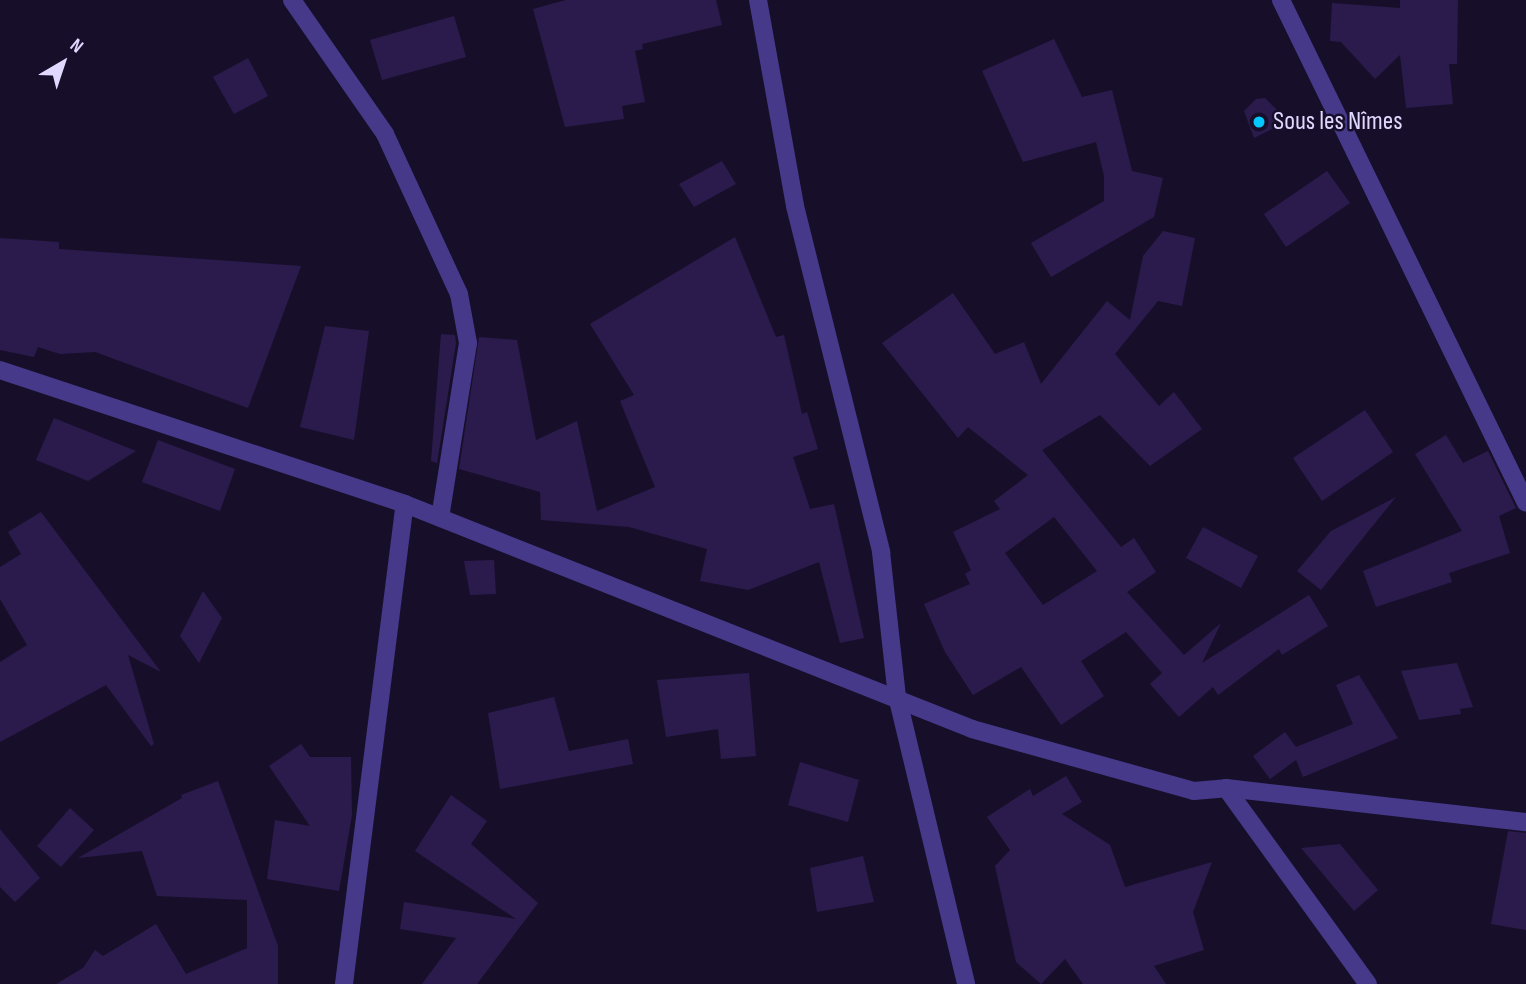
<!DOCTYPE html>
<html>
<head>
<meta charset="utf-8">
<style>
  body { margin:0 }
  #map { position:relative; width:1526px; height:984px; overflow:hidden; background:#170f2a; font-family:"Sofia Sans Condensed",sans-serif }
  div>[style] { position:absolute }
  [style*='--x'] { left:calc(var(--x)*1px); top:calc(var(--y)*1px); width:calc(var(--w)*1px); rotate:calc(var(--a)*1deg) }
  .building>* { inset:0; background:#2b1b4c }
  .minor>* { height:18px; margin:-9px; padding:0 9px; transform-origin:9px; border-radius:9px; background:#46398a }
  .dots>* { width:19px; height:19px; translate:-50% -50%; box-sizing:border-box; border:4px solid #170f2a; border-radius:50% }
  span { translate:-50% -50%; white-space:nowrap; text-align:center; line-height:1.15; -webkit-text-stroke:5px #170f2a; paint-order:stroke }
  .poi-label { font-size:26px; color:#e1d8ff }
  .left { translate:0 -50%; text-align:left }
  .north { position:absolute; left:28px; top:28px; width:70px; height:70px; -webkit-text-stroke:5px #170f2a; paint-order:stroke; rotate:39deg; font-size:19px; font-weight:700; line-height:28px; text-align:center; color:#e1d8ff }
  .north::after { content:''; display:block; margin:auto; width:24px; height:32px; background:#e1d8ff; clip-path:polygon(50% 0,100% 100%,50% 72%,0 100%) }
</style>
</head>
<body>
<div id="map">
  <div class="building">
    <i style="clip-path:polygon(566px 0,716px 0,722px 25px,642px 44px,643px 49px,635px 51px,645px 102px,622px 106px,624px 119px,565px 127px,533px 9px)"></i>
    <i style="clip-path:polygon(1400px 0,1458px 0,1457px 64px,1449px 64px,1453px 104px,1406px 108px,1400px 55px,1375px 79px,1341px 42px,1330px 41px,1332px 3px,1400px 8px)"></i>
    <i style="clip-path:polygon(454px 16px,466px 57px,382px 80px,370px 40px)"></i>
    <i style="clip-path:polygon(1054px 39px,1082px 97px,1112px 90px,1132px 171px,1163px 178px,1154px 217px,1051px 277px,1031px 243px,1104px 201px,1104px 176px,1096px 142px,1023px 162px,982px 71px)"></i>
    <i style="clip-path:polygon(248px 58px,268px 96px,234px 114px,213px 77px)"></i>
    <i style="clip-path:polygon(1265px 98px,1278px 111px,1278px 120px,1274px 128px,1254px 138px,1244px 111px,1256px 99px)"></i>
    <i style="clip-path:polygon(722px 161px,736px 184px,694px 207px,679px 184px)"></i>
    <i style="clip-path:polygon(1327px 171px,1350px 203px,1286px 247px,1264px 214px)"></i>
    <i style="clip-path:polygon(evenodd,1163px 231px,1195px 238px,1182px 306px,1158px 301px,1115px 354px,1159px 406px,1174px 392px,1202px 429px,1150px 466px,1100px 415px,1042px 450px,1121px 547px,1134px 538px,1156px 572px,1127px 592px,1184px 655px,1221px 623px,1202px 663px,1309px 595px,1328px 626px,1282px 655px,1279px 649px,1218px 695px,1213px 687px,1179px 717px,1150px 684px,1162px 673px,1126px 632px,1081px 661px,1104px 696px,1061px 725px,1021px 667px,973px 695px,945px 652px,924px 604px,970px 584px,965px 574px,971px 570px,953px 532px,1000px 509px,994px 501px,1028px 475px,968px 427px,958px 438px,882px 343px,953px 293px,995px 354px,1024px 342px,1041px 384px,1107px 301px,1130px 320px,1143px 256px,1163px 231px,1054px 517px,1097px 571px,1043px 605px,1005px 553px,1054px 517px)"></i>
    <i style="clip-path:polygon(735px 237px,776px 337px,784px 335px,802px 414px,807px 412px,818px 449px,793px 457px,810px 509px,834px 504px,864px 638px,840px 643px,819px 562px,748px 590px,700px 581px,707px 549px,629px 527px,541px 520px,540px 492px,459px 469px,479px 337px,517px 340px,536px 440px,577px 421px,597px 511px,655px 487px,620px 401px,634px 395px,590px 324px)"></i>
    <i style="clip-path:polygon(0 238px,59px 242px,59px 249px,301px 266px,248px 408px,95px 352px,60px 354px,38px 347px,34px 357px,0 350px)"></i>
    <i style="clip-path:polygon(325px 326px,369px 331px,354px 440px,300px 427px)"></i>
    <i style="clip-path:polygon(441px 334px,455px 335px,456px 343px,437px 463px,431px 461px)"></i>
    <i style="clip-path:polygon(1365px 410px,1393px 452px,1322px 501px,1293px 458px)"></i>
    <i style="clip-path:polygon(54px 418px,136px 451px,88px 481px,36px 460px)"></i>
    <i style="clip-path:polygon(1446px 435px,1463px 463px,1488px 451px,1516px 508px,1499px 516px,1510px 553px,1449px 573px,1452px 582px,1376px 607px,1363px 571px,1462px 531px,1415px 454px)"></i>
    <i style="clip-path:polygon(158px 440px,235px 469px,220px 511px,142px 482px)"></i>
    <i style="clip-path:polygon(1396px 497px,1321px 590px,1297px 571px,1331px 531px)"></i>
    <i style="clip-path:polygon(41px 512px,161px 672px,128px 655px,154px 744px,151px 746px,106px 685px,0 742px,0 662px,27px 645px,0 599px,0 567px,21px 554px,8px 532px)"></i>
    <i style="clip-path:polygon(1203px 527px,1258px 556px,1241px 588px,1186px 558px)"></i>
    <i style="clip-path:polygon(494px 560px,496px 594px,470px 595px,464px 561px)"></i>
    <i style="clip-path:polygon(203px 591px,222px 618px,199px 663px,180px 636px)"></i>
    <i style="clip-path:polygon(1457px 663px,1473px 707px,1460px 709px,1461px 714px,1419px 720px,1401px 671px)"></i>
    <i style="clip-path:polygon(749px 673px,756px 756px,721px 759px,718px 729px,666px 737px,657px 680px)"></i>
    <i style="clip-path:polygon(1359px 675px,1398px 738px,1303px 777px,1296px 760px,1270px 779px,1253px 756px,1285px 732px,1296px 747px,1353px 724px,1336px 685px)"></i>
    <i style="clip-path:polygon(554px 697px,569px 751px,628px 739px,633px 764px,500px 789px,488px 713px)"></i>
    <i style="clip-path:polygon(301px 744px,310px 757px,351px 757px,352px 815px,339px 891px,267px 879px,275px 820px,310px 826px,269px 766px)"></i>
    <i style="clip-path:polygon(800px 762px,859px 780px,848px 822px,788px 805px)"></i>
    <i style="clip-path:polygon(1066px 776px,1082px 802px,1062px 814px,1110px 845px,1125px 887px,1212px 862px,1193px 912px,1204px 950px,1154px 966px,1166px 984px,1083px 984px,1065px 959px,1041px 984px,1016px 962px,995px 866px,1010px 850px,987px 817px,1030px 789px,1033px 796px)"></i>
    <i style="clip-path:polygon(218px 781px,278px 946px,278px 984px,56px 984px,83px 968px,95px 950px,103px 956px,156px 924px,186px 974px,247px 948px,247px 900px,157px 896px,142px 851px,78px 858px,182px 798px,181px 795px)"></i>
    <i style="clip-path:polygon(451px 795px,487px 821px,471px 844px,538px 903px,477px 984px,422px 984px,456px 938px,400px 929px,404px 902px,516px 919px,415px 851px)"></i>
    <i style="clip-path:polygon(70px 808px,94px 830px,61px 867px,37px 846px)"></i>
    <i style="clip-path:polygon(0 829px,40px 878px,15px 902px,0 887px)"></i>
    <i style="clip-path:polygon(1508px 831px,1526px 833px,1526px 930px,1491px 924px)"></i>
    <i style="clip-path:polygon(1340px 844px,1378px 890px,1354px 911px,1301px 848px)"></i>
    <i style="clip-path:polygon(863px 856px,874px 902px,817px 912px,810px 868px)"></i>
  </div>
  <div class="minor">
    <i style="--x:292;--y:0;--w:163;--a:55.2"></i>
    <i style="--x:385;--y:134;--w:176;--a:65.2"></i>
    <i style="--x:459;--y:294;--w:50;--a:79.6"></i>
    <i style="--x:468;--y:343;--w:177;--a:99.1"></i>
    <i style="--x:758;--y:0;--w:209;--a:79.8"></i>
    <i style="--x:795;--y:206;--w:357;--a:76"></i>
    <i style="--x:881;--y:552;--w:145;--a:83.7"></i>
    <i style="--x:897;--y:696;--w:296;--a:76.5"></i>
    <i style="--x:1281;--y:0;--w:559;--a:64.03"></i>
    <i style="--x:0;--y:370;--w:427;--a:18.3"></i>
    <i style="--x:405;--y:504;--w:610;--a:21.64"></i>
    <i style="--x:972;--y:729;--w:230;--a:15.6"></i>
    <i style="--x:1194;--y:791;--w:32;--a:-5"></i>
    <i style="--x:1226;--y:788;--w:302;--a:6.5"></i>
    <i style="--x:1226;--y:788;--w:242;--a:54.1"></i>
    <i style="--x:344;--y:984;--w:484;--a:-82.8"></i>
  </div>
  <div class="dots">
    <i style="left:1259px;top:122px;background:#04c7ff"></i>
  </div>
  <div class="poi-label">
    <span class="left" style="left:1273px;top:122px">Sous les Nîmes</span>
  </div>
  <div class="north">N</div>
</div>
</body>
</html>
